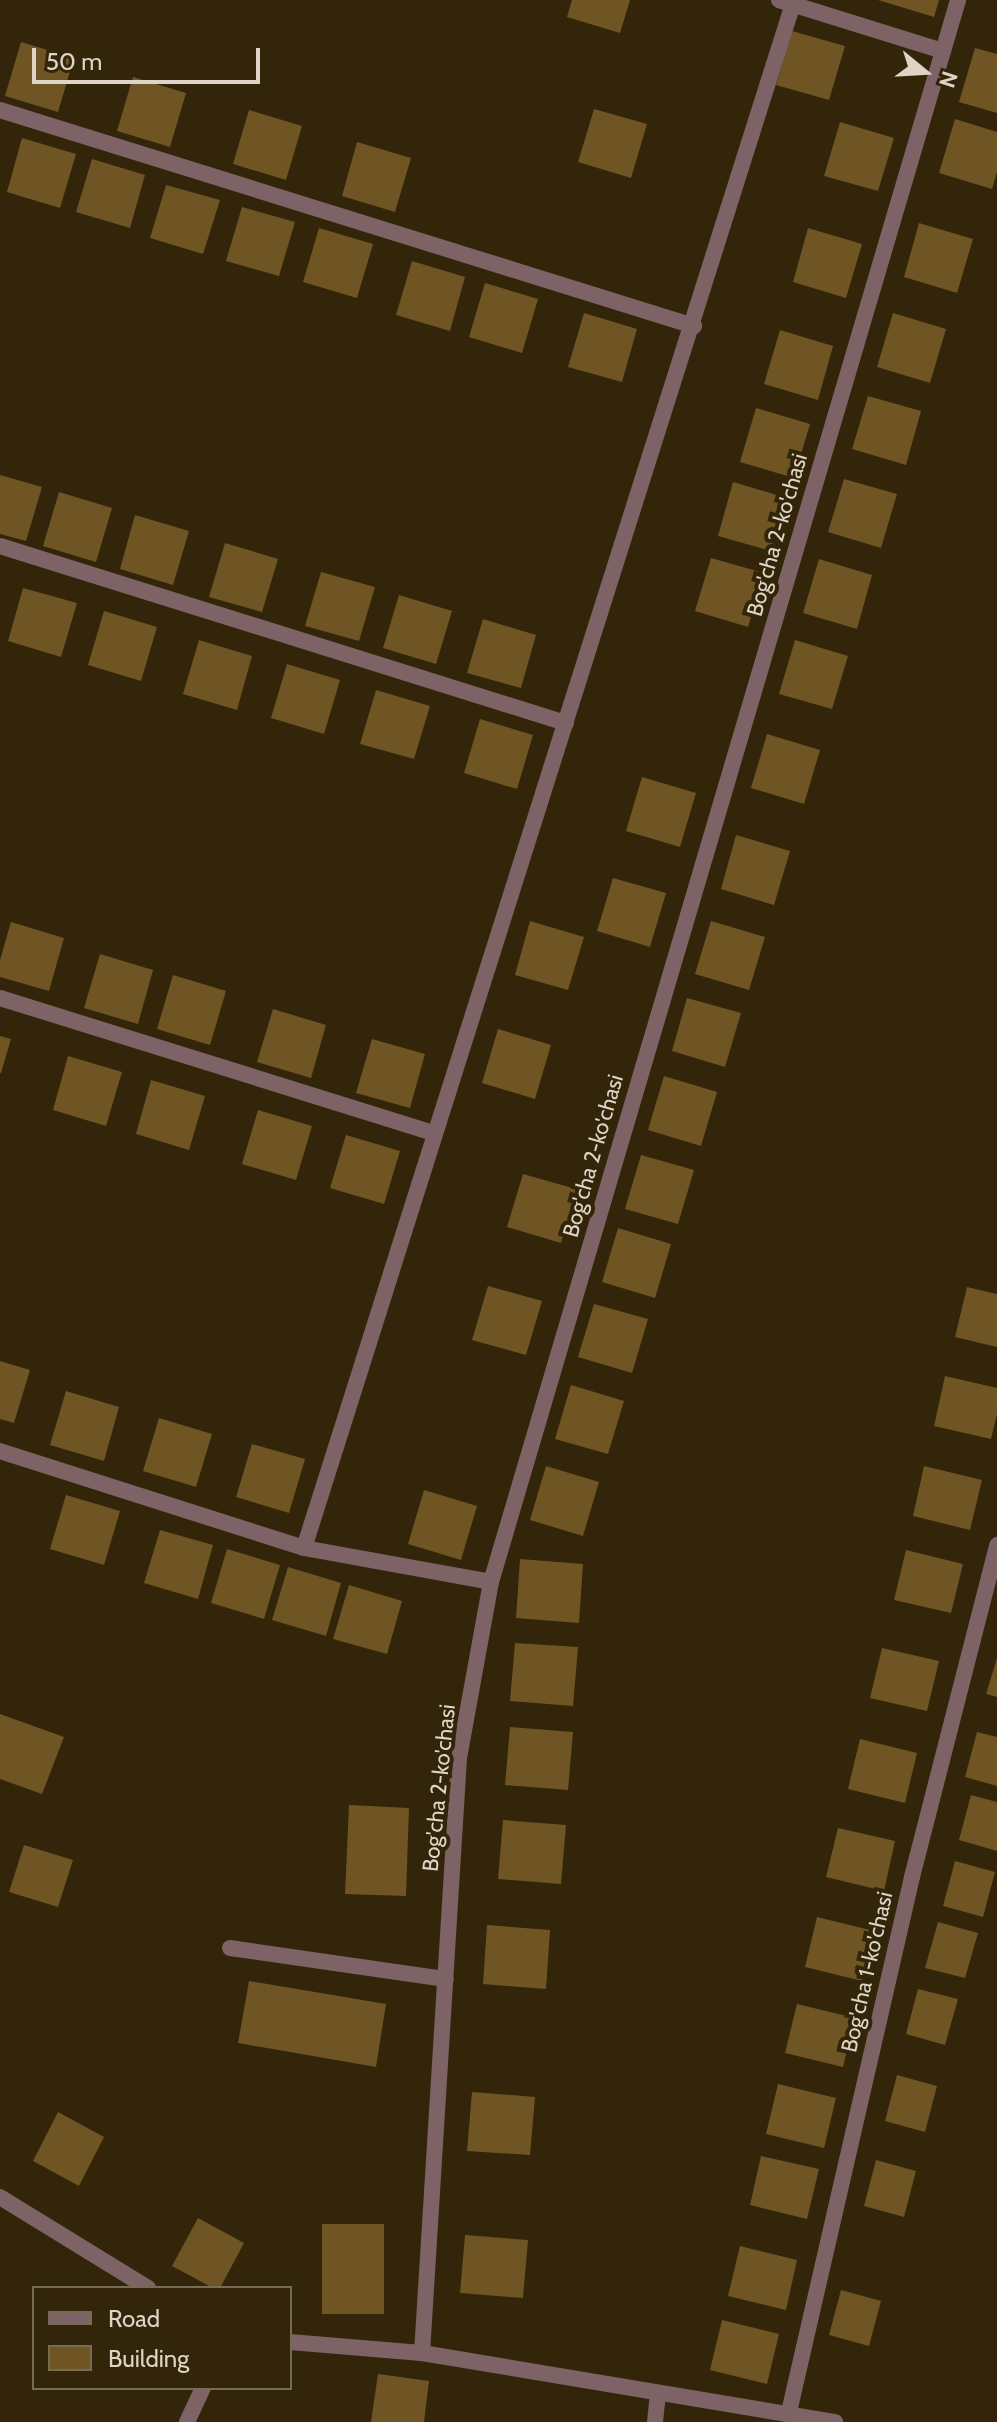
<!DOCTYPE html>
<html>
<head>
<meta charset="utf-8">
<style>
  body { margin:0 }
  #map { position:relative; width:997px; height:2422px; overflow:hidden; background:#332509; font-family:Cabin,sans-serif }
  div>[style] { position:absolute }
  [style*='--x'] { left:calc(var(--x)*1px); top:calc(var(--y)*1px); width:calc(var(--w)*1px); rotate:calc(var(--a)*1deg) }
  .building>* { inset:0; background:#6f5523 }
  .minor>* { height:16px; margin:-8px; padding:0 8px; transform-origin:8px; border-radius:8px; background:#7d6366 }
  span { translate:-50% -50%; white-space:nowrap; text-align:center; line-height:1.15; -webkit-text-stroke:8px #332509; paint-order:stroke }
  .street-label { font-size:22px; color:#ded5c6 }
  .legend { position:absolute; left:32px; top:2286px; width:260px; height:104px; box-sizing:border-box; background:#332509; border:2px solid #776b55; margin:0; padding:10px 14px; list-style:none; font-size:24px; color:#ded5c6 }
  .legend li { display:flex; align-items:center; gap:16px; height:40px }
  .legend b { width:40px; border:2px solid #776b55 }
  .north { position:absolute; left:885px; top:32px; width:80px; height:80px; -webkit-text-stroke:6px #332509; paint-order:stroke; rotate:108deg; font-size:22px; font-weight:700; line-height:32px; text-align:center; color:#ded5c6 }
  .north::after { content:''; display:block; margin:auto; width:28px; height:36px; background:#ded5c6; clip-path:polygon(50% 0,100% 100%,50% 72%,0 100%) }
  .scale { position:absolute; left:32px; top:48px; width:228px; height:36px; box-sizing:border-box; border:4px solid #ded5c6; border-top:0; padding-left:10px; font-size:24px; line-height:28px; white-space:nowrap; color:#ded5c6; -webkit-text-stroke:6px #332509; paint-order:stroke }
</style>
</head>
<body>
<div id="map">
  <div class="building">
    <i style="clip-path:polygon(572px 0,630px 0,620px 33px,567px 17px)"></i>
    <i style="clip-path:polygon(878px 0,939px 0,934px 17px)"></i>
    <i style="clip-path:polygon(792px 31px,845px 46px,829px 100px,776px 85px)"></i>
    <i style="clip-path:polygon(21px 42px,74px 58px,58px 112px,5px 96px)"></i>
    <i style="clip-path:polygon(975px 48px,997px 54px,997px 113px,959px 102px)"></i>
    <i style="clip-path:polygon(133px 77px,186px 93px,170px 147px,117px 131px)"></i>
    <i style="clip-path:polygon(594px 109px,647px 124px,631px 178px,578px 162px)"></i>
    <i style="clip-path:polygon(249px 110px,302px 126px,286px 180px,233px 164px)"></i>
    <i style="clip-path:polygon(955px 119px,997px 132px,997px 172px,992px 189px,939px 173px)"></i>
    <i style="clip-path:polygon(840px 122px,894px 138px,878px 191px,824px 176px)"></i>
    <i style="clip-path:polygon(22px 138px,76px 154px,60px 208px,7px 192px)"></i>
    <i style="clip-path:polygon(357px 142px,411px 158px,395px 212px,342px 196px)"></i>
    <i style="clip-path:polygon(92px 159px,145px 175px,130px 228px,76px 212px)"></i>
    <i style="clip-path:polygon(166px 185px,220px 200px,203px 254px,150px 238px)"></i>
    <i style="clip-path:polygon(242px 207px,295px 222px,279px 276px,226px 261px)"></i>
    <i style="clip-path:polygon(919px 223px,973px 239px,957px 293px,904px 277px)"></i>
    <i style="clip-path:polygon(319px 228px,373px 244px,357px 298px,303px 282px)"></i>
    <i style="clip-path:polygon(808px 228px,862px 244px,846px 298px,793px 282px)"></i>
    <i style="clip-path:polygon(412px 261px,465px 277px,450px 331px,396px 315px)"></i>
    <i style="clip-path:polygon(485px 283px,538px 299px,522px 353px,469px 337px)"></i>
    <i style="clip-path:polygon(584px 313px,637px 329px,622px 382px,568px 367px)"></i>
    <i style="clip-path:polygon(893px 313px,946px 329px,930px 383px,877px 367px)"></i>
    <i style="clip-path:polygon(780px 330px,833px 346px,818px 400px,764px 384px)"></i>
    <i style="clip-path:polygon(868px 396px,921px 411px,906px 465px,852px 449px)"></i>
    <i style="clip-path:polygon(756px 408px,810px 424px,794px 478px,740px 462px)"></i>
    <i style="clip-path:polygon(0 475px,42px 487px,26px 541px,0 534px)"></i>
    <i style="clip-path:polygon(844px 479px,897px 494px,881px 548px,828px 532px)"></i>
    <i style="clip-path:polygon(733px 482px,787px 498px,771px 551px,718px 536px)"></i>
    <i style="clip-path:polygon(59px 492px,112px 508px,96px 562px,43px 546px)"></i>
    <i style="clip-path:polygon(135px 515px,189px 531px,173px 585px,120px 569px)"></i>
    <i style="clip-path:polygon(225px 543px,278px 559px,262px 612px,209px 597px)"></i>
    <i style="clip-path:polygon(711px 558px,764px 573px,748px 627px,695px 611px)"></i>
    <i style="clip-path:polygon(819px 559px,872px 575px,857px 629px,803px 613px)"></i>
    <i style="clip-path:polygon(321px 572px,375px 587px,359px 641px,305px 626px)"></i>
    <i style="clip-path:polygon(23px 588px,77px 603px,61px 657px,8px 641px)"></i>
    <i style="clip-path:polygon(399px 595px,452px 611px,436px 664px,383px 648px)"></i>
    <i style="clip-path:polygon(104px 611px,157px 627px,141px 681px,88px 665px)"></i>
    <i style="clip-path:polygon(483px 619px,536px 635px,521px 688px,467px 673px)"></i>
    <i style="clip-path:polygon(199px 640px,252px 656px,237px 710px,183px 694px)"></i>
    <i style="clip-path:polygon(795px 640px,848px 656px,832px 709px,779px 694px)"></i>
    <i style="clip-path:polygon(287px 664px,340px 680px,324px 734px,271px 718px)"></i>
    <i style="clip-path:polygon(376px 690px,430px 706px,414px 759px,360px 744px)"></i>
    <i style="clip-path:polygon(480px 719px,533px 735px,517px 789px,464px 773px)"></i>
    <i style="clip-path:polygon(767px 734px,820px 750px,804px 804px,751px 788px)"></i>
    <i style="clip-path:polygon(642px 777px,696px 793px,680px 847px,626px 831px)"></i>
    <i style="clip-path:polygon(736px 835px,790px 851px,774px 905px,721px 889px)"></i>
    <i style="clip-path:polygon(613px 878px,666px 893px,650px 947px,597px 931px)"></i>
    <i style="clip-path:polygon(530px 921px,584px 937px,568px 990px,515px 975px)"></i>
    <i style="clip-path:polygon(711px 921px,765px 937px,749px 990px,695px 974px)"></i>
    <i style="clip-path:polygon(11px 922px,64px 938px,49px 991px,0 977px,0 960px)"></i>
    <i style="clip-path:polygon(100px 954px,153px 970px,138px 1024px,84px 1008px)"></i>
    <i style="clip-path:polygon(173px 975px,226px 991px,210px 1045px,157px 1029px)"></i>
    <i style="clip-path:polygon(687px 998px,741px 1013px,725px 1067px,672px 1051px)"></i>
    <i style="clip-path:polygon(273px 1009px,326px 1025px,311px 1078px,257px 1062px)"></i>
    <i style="clip-path:polygon(498px 1029px,551px 1045px,535px 1099px,482px 1083px)"></i>
    <i style="clip-path:polygon(0 1036px,11px 1039px,1px 1073px,0 1073px)"></i>
    <i style="clip-path:polygon(372px 1039px,425px 1054px,410px 1108px,356px 1093px)"></i>
    <i style="clip-path:polygon(68px 1056px,122px 1072px,106px 1126px,53px 1110px)"></i>
    <i style="clip-path:polygon(664px 1076px,717px 1092px,701px 1146px,648px 1130px)"></i>
    <i style="clip-path:polygon(151px 1080px,205px 1096px,189px 1150px,136px 1134px)"></i>
    <i style="clip-path:polygon(258px 1110px,312px 1126px,296px 1180px,242px 1164px)"></i>
    <i style="clip-path:polygon(346px 1135px,400px 1151px,384px 1204px,330px 1188px)"></i>
    <i style="clip-path:polygon(641px 1155px,694px 1170px,678px 1224px,625px 1209px)"></i>
    <i style="clip-path:polygon(523px 1174px,576px 1189px,561px 1243px,507px 1227px)"></i>
    <i style="clip-path:polygon(618px 1228px,671px 1244px,655px 1298px,602px 1282px)"></i>
    <i style="clip-path:polygon(488px 1286px,542px 1301px,526px 1355px,472px 1340px)"></i>
    <i style="clip-path:polygon(967px 1287px,997px 1294px,997px 1347px,955px 1337px)"></i>
    <i style="clip-path:polygon(594px 1304px,648px 1319px,632px 1373px,578px 1357px)"></i>
    <i style="clip-path:polygon(0 1361px,30px 1370px,14px 1423px,0 1419px)"></i>
    <i style="clip-path:polygon(945px 1376px,997px 1388px,997px 1414px,991px 1439px,934px 1426px)"></i>
    <i style="clip-path:polygon(571px 1385px,624px 1401px,608px 1454px,555px 1439px)"></i>
    <i style="clip-path:polygon(66px 1391px,119px 1407px,104px 1461px,50px 1445px)"></i>
    <i style="clip-path:polygon(159px 1418px,212px 1434px,196px 1487px,143px 1471px)"></i>
    <i style="clip-path:polygon(252px 1444px,305px 1459px,289px 1513px,236px 1497px)"></i>
    <i style="clip-path:polygon(546px 1466px,599px 1482px,583px 1536px,530px 1520px)"></i>
    <i style="clip-path:polygon(924px 1466px,982px 1480px,970px 1530px,913px 1516px)"></i>
    <i style="clip-path:polygon(424px 1490px,477px 1506px,461px 1560px,408px 1544px)"></i>
    <i style="clip-path:polygon(66px 1495px,120px 1511px,104px 1565px,50px 1549px)"></i>
    <i style="clip-path:polygon(160px 1530px,213px 1545px,198px 1599px,144px 1583px)"></i>
    <i style="clip-path:polygon(227px 1549px,280px 1565px,264px 1619px,211px 1603px)"></i>
    <i style="clip-path:polygon(906px 1550px,963px 1564px,951px 1613px,894px 1600px)"></i>
    <i style="clip-path:polygon(520px 1559px,583px 1564px,579px 1623px,516px 1618px)"></i>
    <i style="clip-path:polygon(288px 1567px,341px 1583px,326px 1636px,272px 1620px)"></i>
    <i style="clip-path:polygon(349px 1585px,402px 1601px,387px 1654px,333px 1639px)"></i>
    <i style="clip-path:polygon(515px 1643px,578px 1647px,573px 1706px,510px 1701px)"></i>
    <i style="clip-path:polygon(882px 1648px,939px 1661px,927px 1711px,870px 1698px)"></i>
    <i style="clip-path:polygon(997px 1658px,997px 1697px,986px 1694px)"></i>
    <i style="clip-path:polygon(0 1714px,64px 1737px,42px 1794px,0 1779px)"></i>
    <i style="clip-path:polygon(510px 1727px,573px 1732px,568px 1790px,505px 1785px)"></i>
    <i style="clip-path:polygon(977px 1732px,997px 1737px,997px 1786px,965px 1777px)"></i>
    <i style="clip-path:polygon(860px 1739px,917px 1753px,905px 1803px,848px 1789px)"></i>
    <i style="clip-path:polygon(971px 1795px,997px 1802px,997px 1851px,959px 1840px)"></i>
    <i style="clip-path:polygon(349px 1805px,409px 1808px,406px 1896px,345px 1894px)"></i>
    <i style="clip-path:polygon(503px 1820px,566px 1825px,561px 1884px,498px 1879px)"></i>
    <i style="clip-path:polygon(838px 1828px,895px 1841px,884px 1891px,826px 1877px)"></i>
    <i style="clip-path:polygon(24px 1845px,73px 1860px,58px 1907px,9px 1892px)"></i>
    <i style="clip-path:polygon(955px 1861px,995px 1872px,983px 1917px,943px 1906px)"></i>
    <i style="clip-path:polygon(817px 1917px,874px 1931px,862px 1981px,805px 1967px)"></i>
    <i style="clip-path:polygon(938px 1922px,978px 1933px,965px 1978px,925px 1968px)"></i>
    <i style="clip-path:polygon(487px 1925px,550px 1930px,546px 1989px,483px 1984px)"></i>
    <i style="clip-path:polygon(249px 1981px,386px 2004px,376px 2067px,238px 2043px)"></i>
    <i style="clip-path:polygon(918px 1989px,958px 1999px,945px 2045px,906px 2034px)"></i>
    <i style="clip-path:polygon(797px 2004px,855px 2018px,843px 2067px,785px 2053px)"></i>
    <i style="clip-path:polygon(897px 2075px,937px 2086px,925px 2132px,885px 2121px)"></i>
    <i style="clip-path:polygon(778px 2084px,836px 2098px,824px 2148px,766px 2134px)"></i>
    <i style="clip-path:polygon(472px 2092px,535px 2097px,530px 2155px,467px 2151px)"></i>
    <i style="clip-path:polygon(58px 2112px,104px 2137px,79px 2186px,33px 2161px)"></i>
    <i style="clip-path:polygon(761px 2156px,819px 2169px,807px 2219px,750px 2205px)"></i>
    <i style="clip-path:polygon(876px 2160px,916px 2171px,904px 2217px,864px 2206px)"></i>
    <i style="clip-path:polygon(198px 2218px,244px 2243px,220px 2288px,213px 2288px,172px 2266px)"></i>
    <i style="clip-path:polygon(322px 2224px,384px 2224px,384px 2314px,322px 2314px)"></i>
    <i style="clip-path:polygon(465px 2235px,528px 2240px,523px 2298px,460px 2293px)"></i>
    <i style="clip-path:polygon(740px 2246px,797px 2260px,786px 2310px,728px 2296px)"></i>
    <i style="clip-path:polygon(841px 2290px,881px 2301px,869px 2346px,829px 2335px)"></i>
    <i style="clip-path:polygon(722px 2320px,779px 2334px,767px 2384px,710px 2370px)"></i>
    <i style="clip-path:polygon(378px 2374px,429px 2381px,424px 2422px,371px 2422px)"></i>
  </div>
  <div class="minor">
    <i style="--x:779;--y:0;--w:172;--a:17.3"></i>
    <i style="--x:0;--y:110;--w:727;--a:17.29"></i>
    <i style="--x:0;--y:546;--w:593;--a:17.37"></i>
    <i style="--x:0;--y:998;--w:455;--a:17.3"></i>
    <i style="--x:0;--y:1451;--w:319;--a:17.7"></i>
    <i style="--x:304;--y:1548;--w:190;--a:10.3"></i>
    <i style="--x:304;--y:1548;--w:1620;--a:-72.43"></i>
    <i style="--x:230;--y:1948;--w:218;--a:8.2"></i>
    <i style="--x:0;--y:2197;--w:174;--a:31.6"></i>
    <i style="--x:290;--y:2342;--w:132;--a:4.8"></i>
    <i style="--x:422;--y:2353;--w:419;--a:9.5"></i>
    <i style="--x:422;--y:2353;--w:596;--a:-86.44"></i>
    <i style="--x:459;--y:1758;--w:179;--a:-79.7"></i>
    <i style="--x:491;--y:1582;--w:1649;--a:-73.55"></i>
    <i style="--x:789;--y:2412;--w:549;--a:-77.05"></i>
    <i style="--x:912;--y:1877;--w:343;--a:-75.6"></i>
    <i style="--x:187;--y:2422;--w:38;--a:-65"></i>
    <i style="--x:655;--y:2422;--w:28;--a:-84"></i>
  </div>
  <div class="street-label">
    <span style="left:777px;top:535px;rotate:-74deg">Bog'cha 2-ko'chasi</span>
    <span style="left:593px;top:1156px;rotate:-74deg">Bog'cha 2-ko'chasi</span>
    <span style="left:439px;top:1788px;rotate:-84deg">Bog'cha 2-ko'chasi</span>
    <span style="left:867px;top:1972px;rotate:-77deg">Bog'cha 1-ko'chasi</span>
  </div>
  <ul class="legend">
  <li><b style="height:10px;background:#7d6366"></b>Road</li>
  <li><b style="height:22px;background:#6f5523"></b>Building</li>
  </ul>
  <div class="north">N</div>
  <div class="scale">50 m</div>
</div>
</body>
</html>
